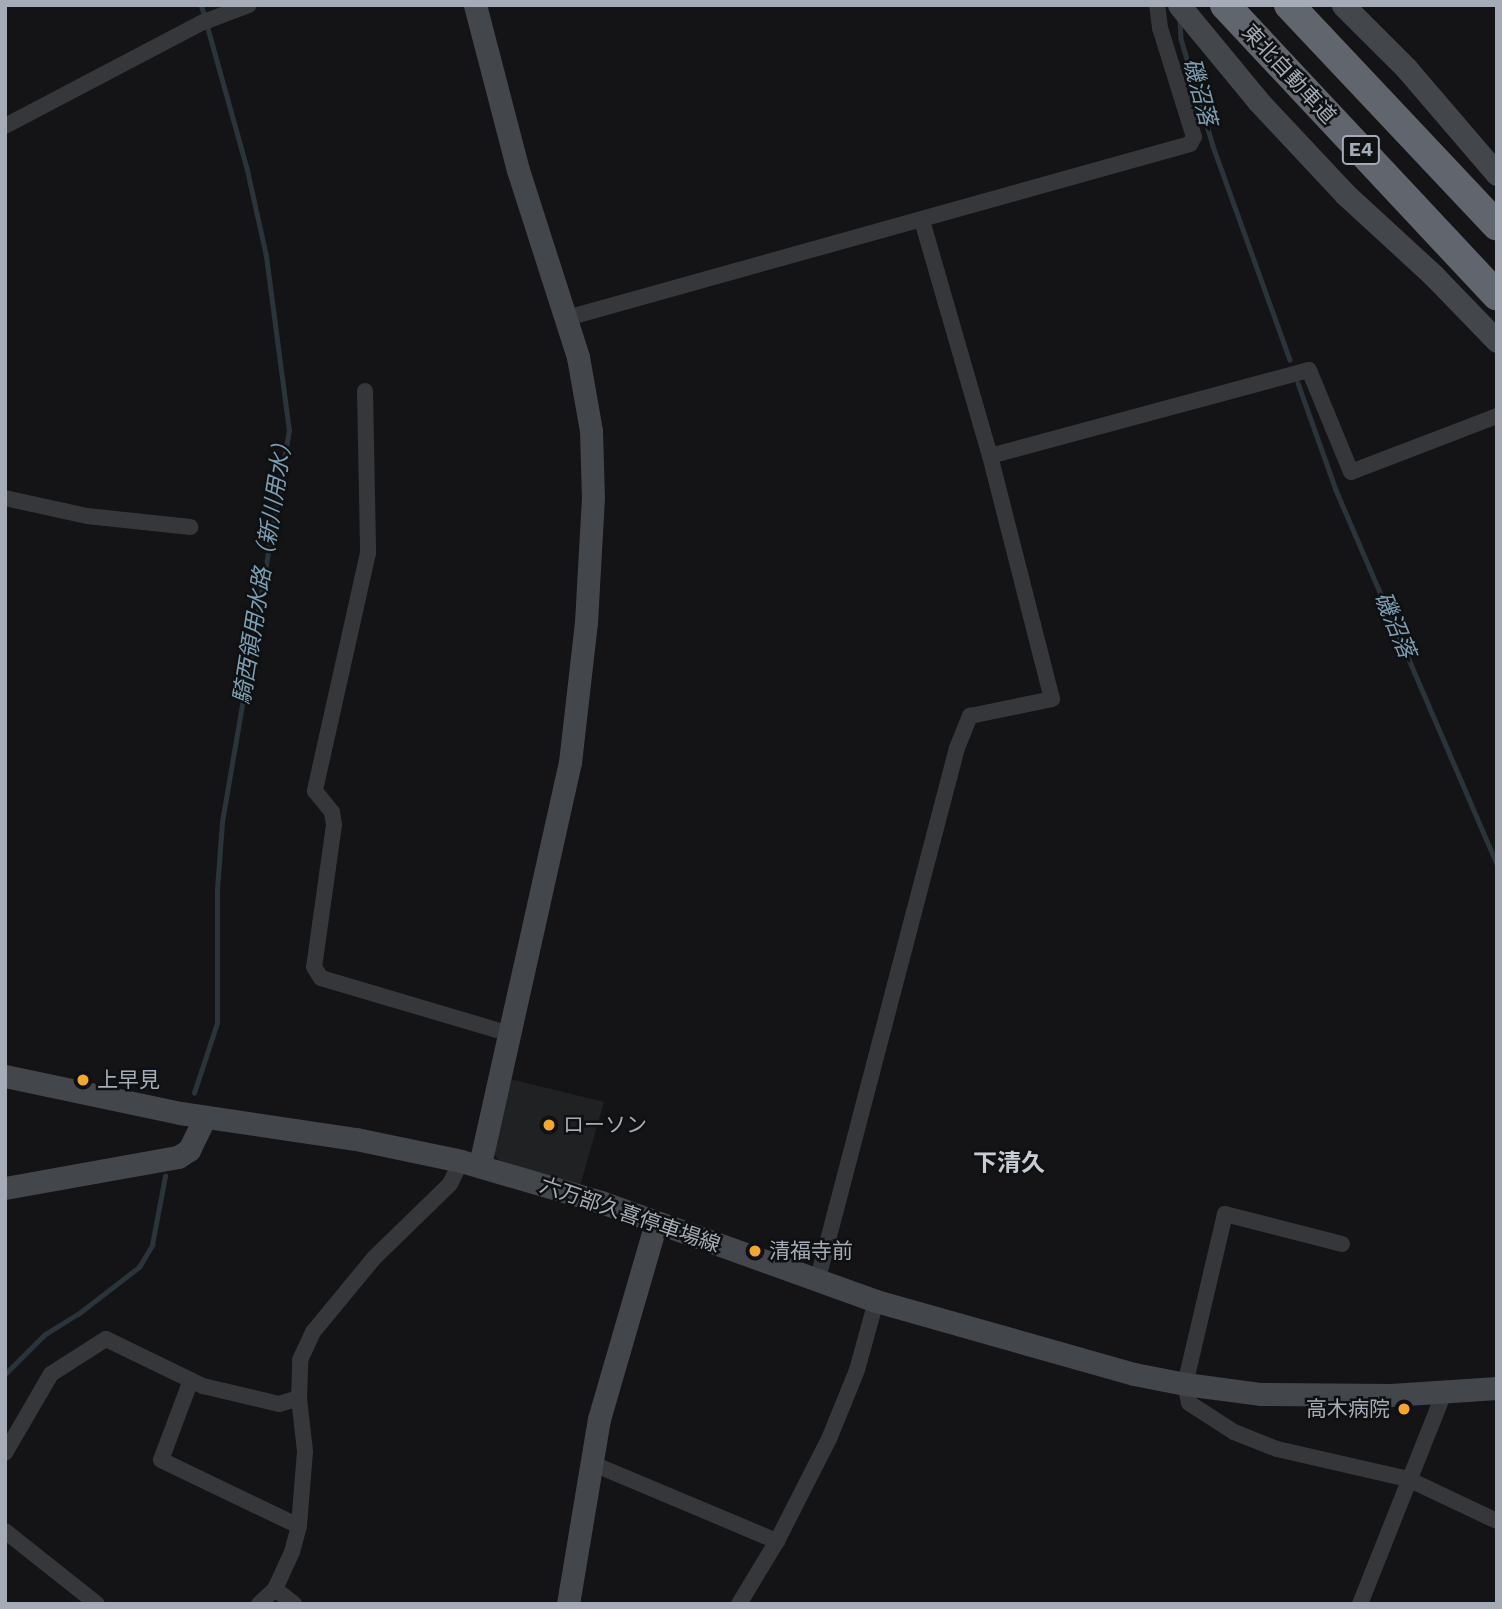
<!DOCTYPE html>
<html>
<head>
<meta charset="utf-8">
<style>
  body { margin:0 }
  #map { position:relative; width:1502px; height:1609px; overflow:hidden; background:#141416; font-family:"Work Sans","Noto Sans JP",sans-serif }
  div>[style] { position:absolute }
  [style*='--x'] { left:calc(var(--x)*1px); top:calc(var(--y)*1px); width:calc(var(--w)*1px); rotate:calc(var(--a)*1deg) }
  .built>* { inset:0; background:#202123 }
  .stream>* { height:4.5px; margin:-2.25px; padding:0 2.25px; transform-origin:2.25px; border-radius:2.25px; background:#2a343a }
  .street>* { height:16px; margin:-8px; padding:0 8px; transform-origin:8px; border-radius:8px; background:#35373b }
  .secondary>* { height:23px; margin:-11.5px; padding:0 11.5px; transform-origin:11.5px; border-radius:11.5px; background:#43464b }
  .highway>* { height:30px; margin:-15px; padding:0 15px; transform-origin:15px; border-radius:15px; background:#61656d }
  .dots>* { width:19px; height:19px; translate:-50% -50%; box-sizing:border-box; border:4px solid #0f1011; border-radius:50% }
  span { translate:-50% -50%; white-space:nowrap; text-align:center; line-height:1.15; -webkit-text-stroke:5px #0f1011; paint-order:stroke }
  .shield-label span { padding:2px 5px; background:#0f1011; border:2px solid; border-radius:5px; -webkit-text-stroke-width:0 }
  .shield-label { font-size:19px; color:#a6acb7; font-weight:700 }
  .street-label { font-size:21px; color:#a6acb7 }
  .poi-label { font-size:21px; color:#a6acb7 }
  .left { translate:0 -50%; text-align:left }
  .right { translate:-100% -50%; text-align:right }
  .water-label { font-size:23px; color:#7c9db3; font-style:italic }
  .quarter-label { font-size:24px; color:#c7cbd3; font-weight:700 }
  .frame { position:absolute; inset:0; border:7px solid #a6acb7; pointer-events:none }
</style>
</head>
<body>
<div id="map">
  <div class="built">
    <i style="clip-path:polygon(510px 1079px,604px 1102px,580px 1186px,502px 1164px,494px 1154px)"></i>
  </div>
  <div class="stream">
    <i style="--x:1180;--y:20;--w:19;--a:87"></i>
    <i style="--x:1181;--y:39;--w:112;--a:73.3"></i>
    <i style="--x:1213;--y:146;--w:227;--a:70.2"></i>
    <i style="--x:1298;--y:383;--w:114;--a:70.4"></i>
    <i style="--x:1336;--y:490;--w:407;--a:66.7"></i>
    <i style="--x:194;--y:1093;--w:74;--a:-71.8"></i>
    <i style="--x:217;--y:1023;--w:134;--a:-90"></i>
    <i style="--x:217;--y:889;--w:67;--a:-85.7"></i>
    <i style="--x:222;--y:822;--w:397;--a:-80.3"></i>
    <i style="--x:289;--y:431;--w:177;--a:-97.5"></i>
    <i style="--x:266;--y:256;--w:88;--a:-102.5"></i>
    <i style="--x:247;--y:170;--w:171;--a:-105.6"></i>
    <i style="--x:5;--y:1374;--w:55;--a:-45"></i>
    <i style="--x:44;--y:1335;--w:40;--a:-32"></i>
    <i style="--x:78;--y:1314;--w:77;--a:-37.6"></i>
    <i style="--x:139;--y:1267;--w:26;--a:-59"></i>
    <i style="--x:152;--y:1245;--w:70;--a:-79.3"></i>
  </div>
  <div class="street">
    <i style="--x:5;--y:126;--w:221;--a:-27.7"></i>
    <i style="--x:201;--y:23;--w:51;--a:-20.6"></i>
    <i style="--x:567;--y:318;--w:647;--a:-15.6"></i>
    <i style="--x:1190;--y:144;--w:8;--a:-60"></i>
    <i style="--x:1194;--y:137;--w:114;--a:-107.3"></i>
    <i style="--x:1160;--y:28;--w:23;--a:-97"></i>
    <i style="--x:365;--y:391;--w:162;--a:88.9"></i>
    <i style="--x:368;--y:553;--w:244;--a:102.6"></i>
    <i style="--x:315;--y:791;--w:27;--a:51"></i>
    <i style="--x:332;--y:812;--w:13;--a:81"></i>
    <i style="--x:334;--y:825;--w:143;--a:98"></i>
    <i style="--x:314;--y:967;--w:13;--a:58"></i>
    <i style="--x:321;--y:978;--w:197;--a:16.5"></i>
    <i style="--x:990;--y:456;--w:330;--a:-15.1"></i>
    <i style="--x:1309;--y:370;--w:110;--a:67.6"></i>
    <i style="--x:1351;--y:472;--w:156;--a:-21"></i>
    <i style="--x:5;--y:498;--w:84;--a:12.4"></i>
    <i style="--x:87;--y:516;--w:104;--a:6.1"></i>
    <i style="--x:1342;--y:1244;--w:121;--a:-165.6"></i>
    <i style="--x:1225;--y:1214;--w:175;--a:103.2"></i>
    <i style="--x:1185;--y:1384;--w:19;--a:78"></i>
    <i style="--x:1189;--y:1403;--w:54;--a:32.8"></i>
    <i style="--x:1234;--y:1432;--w:46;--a:21.6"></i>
    <i style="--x:1277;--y:1449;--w:134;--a:12.9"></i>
    <i style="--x:1408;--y:1479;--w:98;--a:25.3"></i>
    <i style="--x:817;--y:1282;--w:552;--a:-75.31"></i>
    <i style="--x:957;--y:748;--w:35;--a:-68"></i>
    <i style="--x:970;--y:716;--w:84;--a:-11.7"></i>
    <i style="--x:1052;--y:699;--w:251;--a:-104.3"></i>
    <i style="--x:990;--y:456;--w:245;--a:-106.1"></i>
    <i style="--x:191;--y:1380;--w:85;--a:110.6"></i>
    <i style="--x:161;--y:1460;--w:153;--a:25.6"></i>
    <i style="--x:5;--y:1453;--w:91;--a:-59.8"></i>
    <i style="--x:51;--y:1374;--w:65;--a:-32.5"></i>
    <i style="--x:106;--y:1339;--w:108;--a:25.9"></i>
    <i style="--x:203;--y:1386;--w:78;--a:13.3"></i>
    <i style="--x:279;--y:1404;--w:21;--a:-17"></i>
    <i style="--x:591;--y:1463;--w:202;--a:22.8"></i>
    <i style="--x:5;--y:1531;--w:117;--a:38.4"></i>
    <i style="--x:275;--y:1589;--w:24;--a:38"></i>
    <i style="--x:259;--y:1604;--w:22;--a:-43"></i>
    <i style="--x:275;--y:1589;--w:41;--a:-65.3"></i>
    <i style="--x:292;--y:1552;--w:27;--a:-75"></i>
    <i style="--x:299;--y:1526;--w:75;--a:-85.4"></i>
    <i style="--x:305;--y:1451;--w:53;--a:-96.5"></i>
    <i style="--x:299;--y:1398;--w:38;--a:-88"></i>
    <i style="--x:300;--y:1360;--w:31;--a:-65"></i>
    <i style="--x:313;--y:1332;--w:96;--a:-50.5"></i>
    <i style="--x:374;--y:1258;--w:106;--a:-44.2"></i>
    <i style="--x:450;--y:1184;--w:25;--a:-64"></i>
    <i style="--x:739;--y:1604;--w:74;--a:-58.9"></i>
    <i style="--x:777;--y:1541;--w:114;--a:-63"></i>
    <i style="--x:829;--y:1439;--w:74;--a:-67.9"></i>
    <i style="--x:857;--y:1370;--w:72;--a:-74.6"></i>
    <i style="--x:1360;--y:1604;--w:227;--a:-68.3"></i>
  </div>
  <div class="secondary">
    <i style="--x:475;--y:5;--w:171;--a:75.4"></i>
    <i style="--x:518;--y:170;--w:196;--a:72.2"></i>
    <i style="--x:578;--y:357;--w:75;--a:80"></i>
    <i style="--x:591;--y:431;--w:66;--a:88.3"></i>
    <i style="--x:593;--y:497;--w:125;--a:93.2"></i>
    <i style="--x:586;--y:622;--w:141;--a:96.5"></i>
    <i style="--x:570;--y:762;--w:414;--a:102.6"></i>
    <i style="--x:1179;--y:5;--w:124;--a:50.5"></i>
    <i style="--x:1258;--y:101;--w:127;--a:46.9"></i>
    <i style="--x:1345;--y:194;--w:120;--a:42.6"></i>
    <i style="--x:1433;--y:275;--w:92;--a:45.9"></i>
    <i style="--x:1343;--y:5;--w:89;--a:45"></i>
    <i style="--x:1406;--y:68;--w:140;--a:49.4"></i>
    <i style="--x:5;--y:1076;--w:179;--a:11.9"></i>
    <i style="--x:180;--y:1113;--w:178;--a:8.4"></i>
    <i style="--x:356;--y:1139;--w:107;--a:11.8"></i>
    <i style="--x:461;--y:1161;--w:146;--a:16.3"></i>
    <i style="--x:601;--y:1202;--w:292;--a:19.8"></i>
    <i style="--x:876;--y:1301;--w:268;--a:15.8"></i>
    <i style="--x:1134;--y:1374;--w:52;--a:11.1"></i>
    <i style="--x:1185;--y:1384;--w:77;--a:7.5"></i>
    <i style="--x:1261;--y:1394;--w:130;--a:0.4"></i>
    <i style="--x:1391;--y:1395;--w:106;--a:-3.8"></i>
    <i style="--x:5;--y:1188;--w:176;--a:-10.2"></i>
    <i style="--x:178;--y:1157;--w:13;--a:-32"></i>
    <i style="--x:189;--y:1150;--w:37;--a:-64"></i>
    <i style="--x:568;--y:1604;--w:188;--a:-80.5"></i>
    <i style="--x:599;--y:1419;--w:204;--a:-73.8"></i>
  </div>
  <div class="highway">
    <i style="--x:1225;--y:5;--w:398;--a:46.9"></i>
    <i style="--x:1289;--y:5;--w:303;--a:46.7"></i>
  </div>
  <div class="dots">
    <i style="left:83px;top:1080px;background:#f6a62d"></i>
    <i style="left:549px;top:1125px;background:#f6a62d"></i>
    <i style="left:755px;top:1251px;background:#f6a62d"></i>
    <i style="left:1404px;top:1409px;background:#f6a62d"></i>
  </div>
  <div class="shield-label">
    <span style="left:1361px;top:150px">E4</span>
  </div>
  <div class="street-label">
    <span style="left:1289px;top:74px;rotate:47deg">東北自動車道</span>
    <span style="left:630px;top:1215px;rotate:19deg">六万部久喜停車場線</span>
  </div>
  <div class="poi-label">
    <span class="left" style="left:97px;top:1080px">上早見</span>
    <span class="left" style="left:563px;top:1125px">ローソン</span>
    <span class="left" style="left:769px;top:1251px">清福寺前</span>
    <span class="right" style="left:1390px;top:1409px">高木病院</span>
  </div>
  <div class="water-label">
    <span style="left:1199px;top:92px;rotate:75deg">磯沼落</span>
    <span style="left:264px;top:568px;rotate:-81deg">騎西領用水路（新川用水）</span>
    <span style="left:1394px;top:625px;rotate:67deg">磯沼落</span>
  </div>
  <div class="quarter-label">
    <span style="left:1009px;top:1164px">下清久</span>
  </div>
  <div class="frame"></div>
</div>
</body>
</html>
